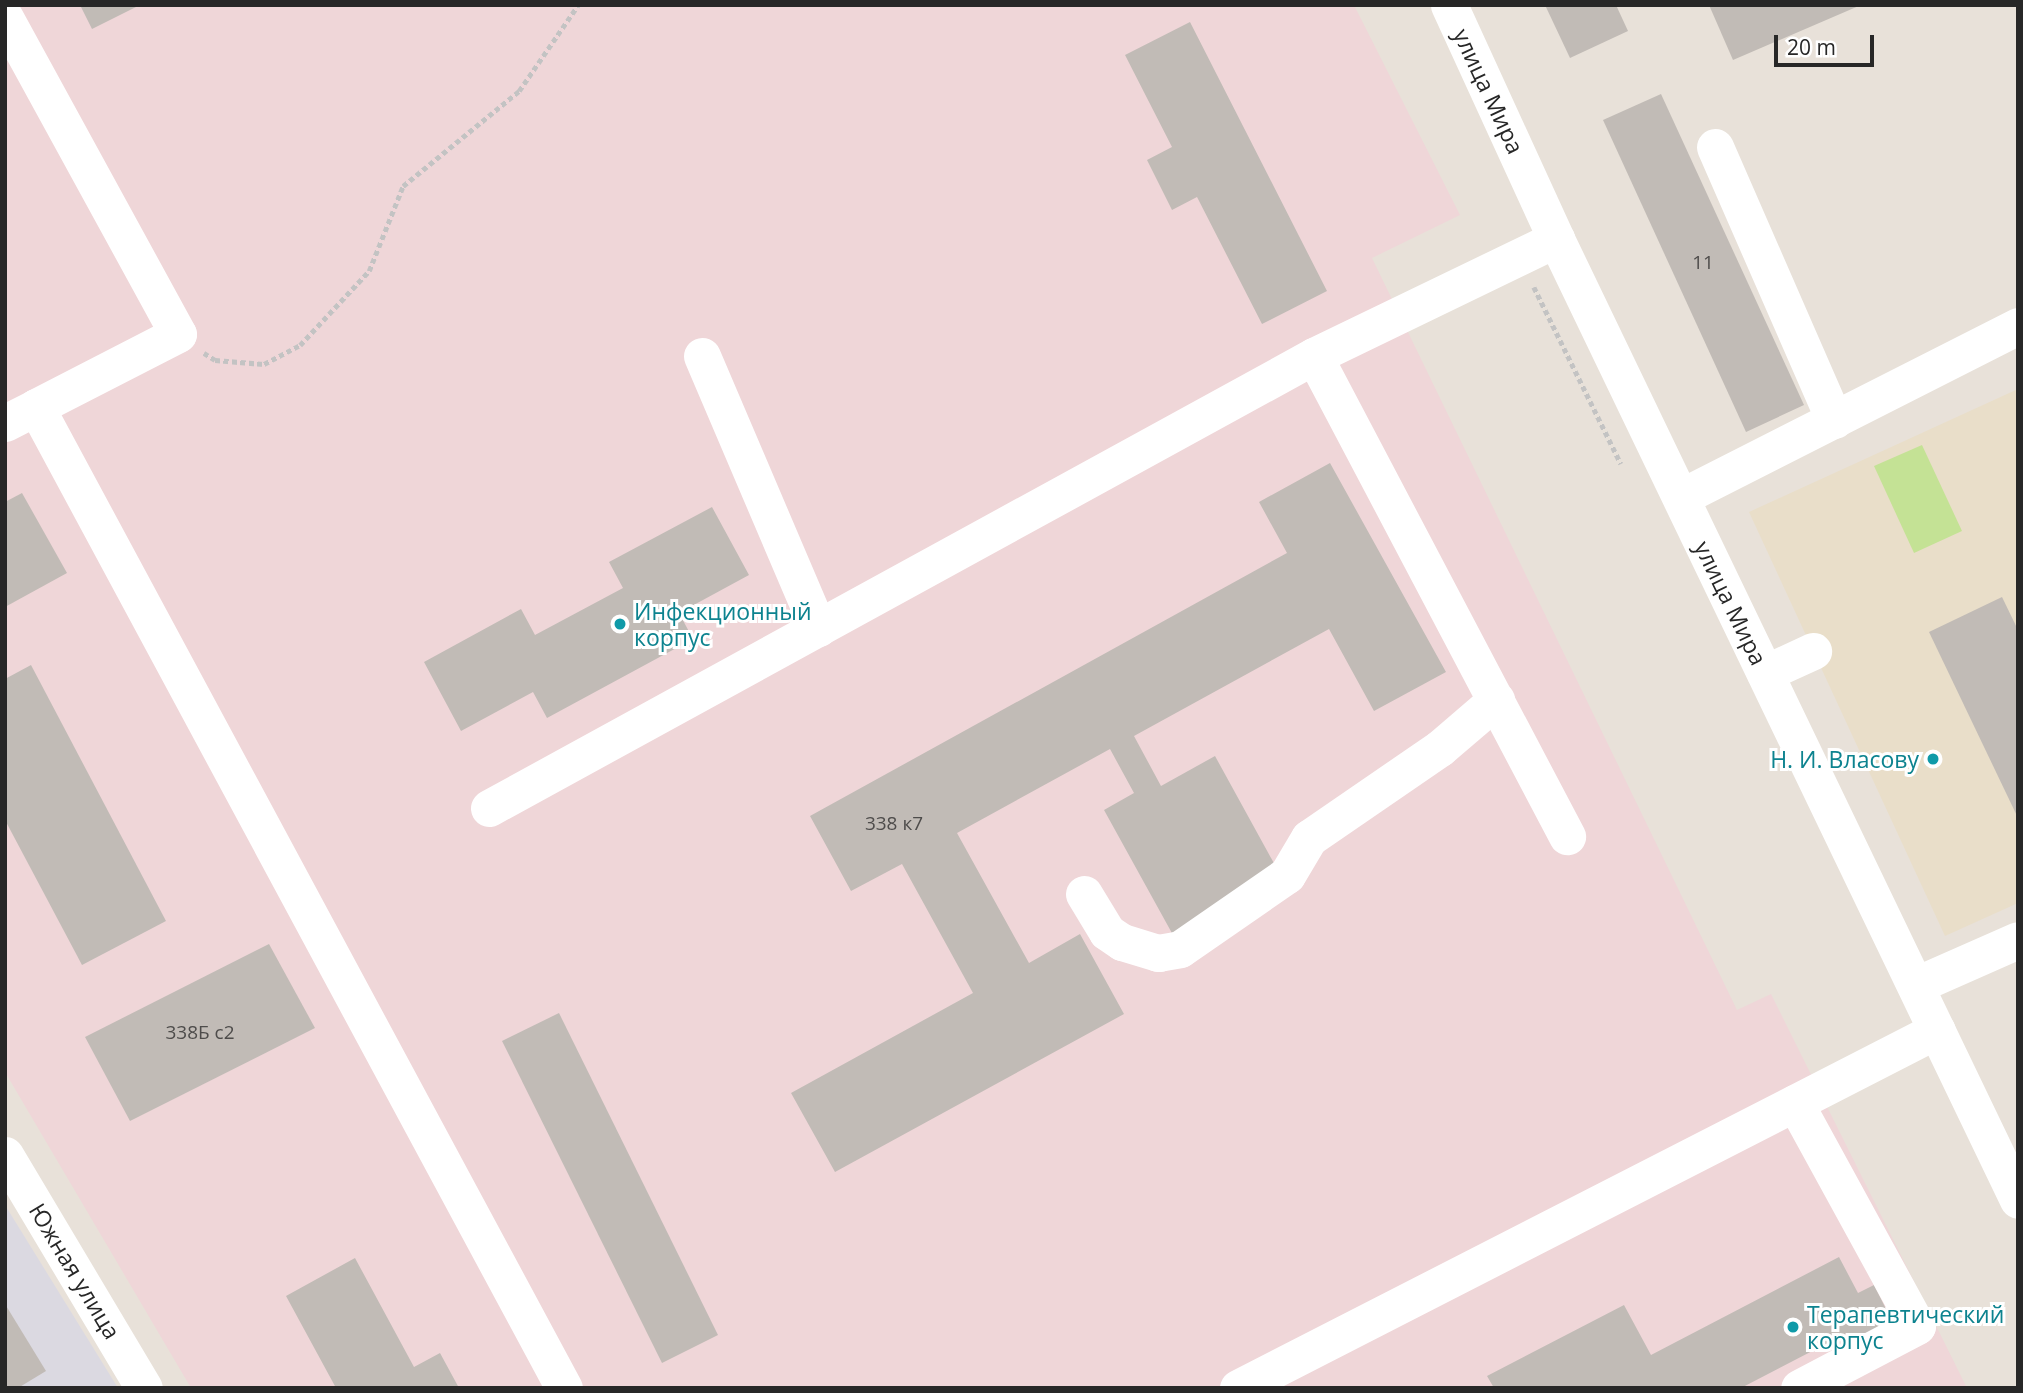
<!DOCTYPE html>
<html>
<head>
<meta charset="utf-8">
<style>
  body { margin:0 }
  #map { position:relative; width:2023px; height:1393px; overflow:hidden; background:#e8e1d9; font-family:"Open Sans",sans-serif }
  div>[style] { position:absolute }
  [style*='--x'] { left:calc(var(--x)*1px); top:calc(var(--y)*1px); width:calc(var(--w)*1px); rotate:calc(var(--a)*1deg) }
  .industrial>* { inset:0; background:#dbd9e1 }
  .education>* { inset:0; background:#e9dec9 }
  .medical>* { inset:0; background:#efd6d8 }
  .pitch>* { inset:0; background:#c4e295 }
  .building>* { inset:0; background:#c1bbb6 }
  .path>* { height:4.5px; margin-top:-2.25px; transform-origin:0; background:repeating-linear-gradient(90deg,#c3c3c3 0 5px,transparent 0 8.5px) }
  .minor>* { height:37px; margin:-18.5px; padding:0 18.5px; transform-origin:18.5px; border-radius:18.5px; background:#fff }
  .dots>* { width:19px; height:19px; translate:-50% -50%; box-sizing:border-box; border:4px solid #fff; border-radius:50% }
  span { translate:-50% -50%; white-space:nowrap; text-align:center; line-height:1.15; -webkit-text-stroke:6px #fff; paint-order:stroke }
  .number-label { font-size:19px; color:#4e4c4b }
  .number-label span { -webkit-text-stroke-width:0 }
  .street-label { font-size:23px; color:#272727 }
  .culture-label { font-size:23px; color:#0d838f }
  .left { translate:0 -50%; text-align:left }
  .right { translate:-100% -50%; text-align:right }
  .frame { position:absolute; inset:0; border:7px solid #272727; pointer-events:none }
  .scale { position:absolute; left:1774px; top:35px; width:100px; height:32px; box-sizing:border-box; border:4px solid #272727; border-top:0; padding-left:9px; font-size:21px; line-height:24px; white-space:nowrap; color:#272727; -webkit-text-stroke:5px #fff; paint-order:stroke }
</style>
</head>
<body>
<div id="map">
  <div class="industrial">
    <i style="clip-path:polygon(5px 1205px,118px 1388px,5px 1388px)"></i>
  </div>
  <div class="education">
    <i style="clip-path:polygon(2018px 389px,2018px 903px,1945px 936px,1749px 512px)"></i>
  </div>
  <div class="medical">
    <i style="clip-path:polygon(5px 5px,1354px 5px,1460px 215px,1372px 258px,1737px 1010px,1771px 994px,1967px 1388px,191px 1388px,5px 1072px)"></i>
  </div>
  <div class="pitch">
    <i style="clip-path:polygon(1922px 445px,1962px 531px,1914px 553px,1874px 466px)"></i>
  </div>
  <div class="building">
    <i style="clip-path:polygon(80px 5px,140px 5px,92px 29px)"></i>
    <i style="clip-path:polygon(1545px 5px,1616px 5px,1628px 31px,1570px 58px)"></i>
    <i style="clip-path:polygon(1709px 5px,1861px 5px,1733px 60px)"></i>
    <i style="clip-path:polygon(1190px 22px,1327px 291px,1262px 324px,1197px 197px,1172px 210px,1147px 160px,1172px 147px,1125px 55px)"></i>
    <i style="clip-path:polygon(1661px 94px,1804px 405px,1746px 432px,1603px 120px)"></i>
    <i style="clip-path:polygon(1330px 463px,1446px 672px,1374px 711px,1329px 629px,1134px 736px,1161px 786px,1215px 756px,1281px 876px,1173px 935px,1104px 810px,1134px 793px,1110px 749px,957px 833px,1029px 963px,1080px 934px,1124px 1014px,835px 1172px,791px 1093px,973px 993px,902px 864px,851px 891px,810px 816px,1287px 553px,1259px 502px)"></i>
    <i style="clip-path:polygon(22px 493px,67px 573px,5px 607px,5px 502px)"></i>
    <i style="clip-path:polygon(712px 507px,749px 575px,679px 613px,693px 639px,547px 718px,533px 692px,461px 731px,424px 662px,521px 609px,535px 635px,623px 588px,609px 562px)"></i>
    <i style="clip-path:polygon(2002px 597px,2018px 630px,2018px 818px,1929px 632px)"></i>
    <i style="clip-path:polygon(31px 665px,166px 921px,82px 965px,5px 820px,5px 679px)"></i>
    <i style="clip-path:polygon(269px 944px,315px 1028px,130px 1121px,85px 1037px)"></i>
    <i style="clip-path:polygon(559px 1013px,718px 1335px,662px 1363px,502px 1041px)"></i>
    <i style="clip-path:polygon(1839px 1257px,1858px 1293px,1874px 1285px,1892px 1321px,1852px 1342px,1847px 1333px,1741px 1388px,1494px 1388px,1487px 1376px,1624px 1305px,1651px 1355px)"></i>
    <i style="clip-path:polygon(355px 1258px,414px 1367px,440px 1353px,459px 1388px,336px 1388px,286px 1296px)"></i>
    <i style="clip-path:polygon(5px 1304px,46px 1371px,18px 1388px,5px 1388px)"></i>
  </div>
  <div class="path">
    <i style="--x:1534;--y:287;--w:197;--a:63.8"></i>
    <i style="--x:204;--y:353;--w:13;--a:32"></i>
    <i style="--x:215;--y:360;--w:49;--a:4.7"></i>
    <i style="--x:264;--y:364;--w:41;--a:-27.8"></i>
    <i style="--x:300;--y:345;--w:101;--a:-47"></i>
    <i style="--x:369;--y:271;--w:92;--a:-68.2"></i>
    <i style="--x:403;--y:186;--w:150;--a:-39.3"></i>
    <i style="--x:519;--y:91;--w:104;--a:-55.5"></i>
  </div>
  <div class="minor">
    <i style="--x:1449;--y:5;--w:257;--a:65.4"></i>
    <i style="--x:1556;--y:239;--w:1066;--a:64.32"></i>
    <i style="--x:5;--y:18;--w:360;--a:61.3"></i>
    <i style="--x:178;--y:334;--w:160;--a:152.8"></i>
    <i style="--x:1715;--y:147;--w:298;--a:66.4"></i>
    <i style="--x:702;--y:356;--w:296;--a:66.9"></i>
    <i style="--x:1314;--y:356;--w:543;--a:62.21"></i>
    <i style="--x:5;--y:423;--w:35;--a:-27"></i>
    <i style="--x:36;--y:407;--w:1114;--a:61.71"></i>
    <i style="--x:1681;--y:497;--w:378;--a:-26.9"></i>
    <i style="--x:1765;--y:673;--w:53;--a:-24.6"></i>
    <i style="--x:489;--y:808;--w:941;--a:-28.72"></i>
    <i style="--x:1314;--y:356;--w:269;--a:-25.8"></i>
    <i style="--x:1084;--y:894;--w:44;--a:58.8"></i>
    <i style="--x:1107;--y:932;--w:18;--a:34"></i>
    <i style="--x:1122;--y:942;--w:38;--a:17"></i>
    <i style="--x:1158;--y:953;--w:22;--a:-10"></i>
    <i style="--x:1180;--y:949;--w:130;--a:-34.7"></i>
    <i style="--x:1287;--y:875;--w:43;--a:-59.3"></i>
    <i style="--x:1309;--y:838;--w:159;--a:-34.5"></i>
    <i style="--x:1440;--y:748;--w:74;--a:-40.6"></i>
    <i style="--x:1916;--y:985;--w:111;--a:-23.8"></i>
    <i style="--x:1795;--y:1103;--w:254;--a:61.3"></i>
    <i style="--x:1917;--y:1326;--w:133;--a:152.3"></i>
    <i style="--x:5;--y:1155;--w:271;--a:59.2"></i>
    <i style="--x:1238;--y:1388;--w:785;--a:-27.12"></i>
  </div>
  <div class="dots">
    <i style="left:620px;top:624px;background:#0f9aa8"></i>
    <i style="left:1933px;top:759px;background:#0f9aa8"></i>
    <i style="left:1793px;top:1327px;background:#0f9aa8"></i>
  </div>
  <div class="number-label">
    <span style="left:1703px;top:263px">11</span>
    <span style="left:894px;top:824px">338 к7</span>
    <span style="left:200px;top:1033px">338Б с2</span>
  </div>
  <div class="street-label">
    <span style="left:1489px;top:91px;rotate:65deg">улица Мира</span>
    <span style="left:1731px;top:603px;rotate:64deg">улица Мира</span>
    <span style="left:75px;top:1271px;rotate:59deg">Южная улица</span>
  </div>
  <div class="culture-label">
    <span class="left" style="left:634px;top:624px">Инфекционный<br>корпус</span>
    <span class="right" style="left:1919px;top:759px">Н. И. Власову</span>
    <span class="left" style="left:1807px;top:1327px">Терапевтический<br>корпус</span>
  </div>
  <div class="frame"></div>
  <div class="scale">20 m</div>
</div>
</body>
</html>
